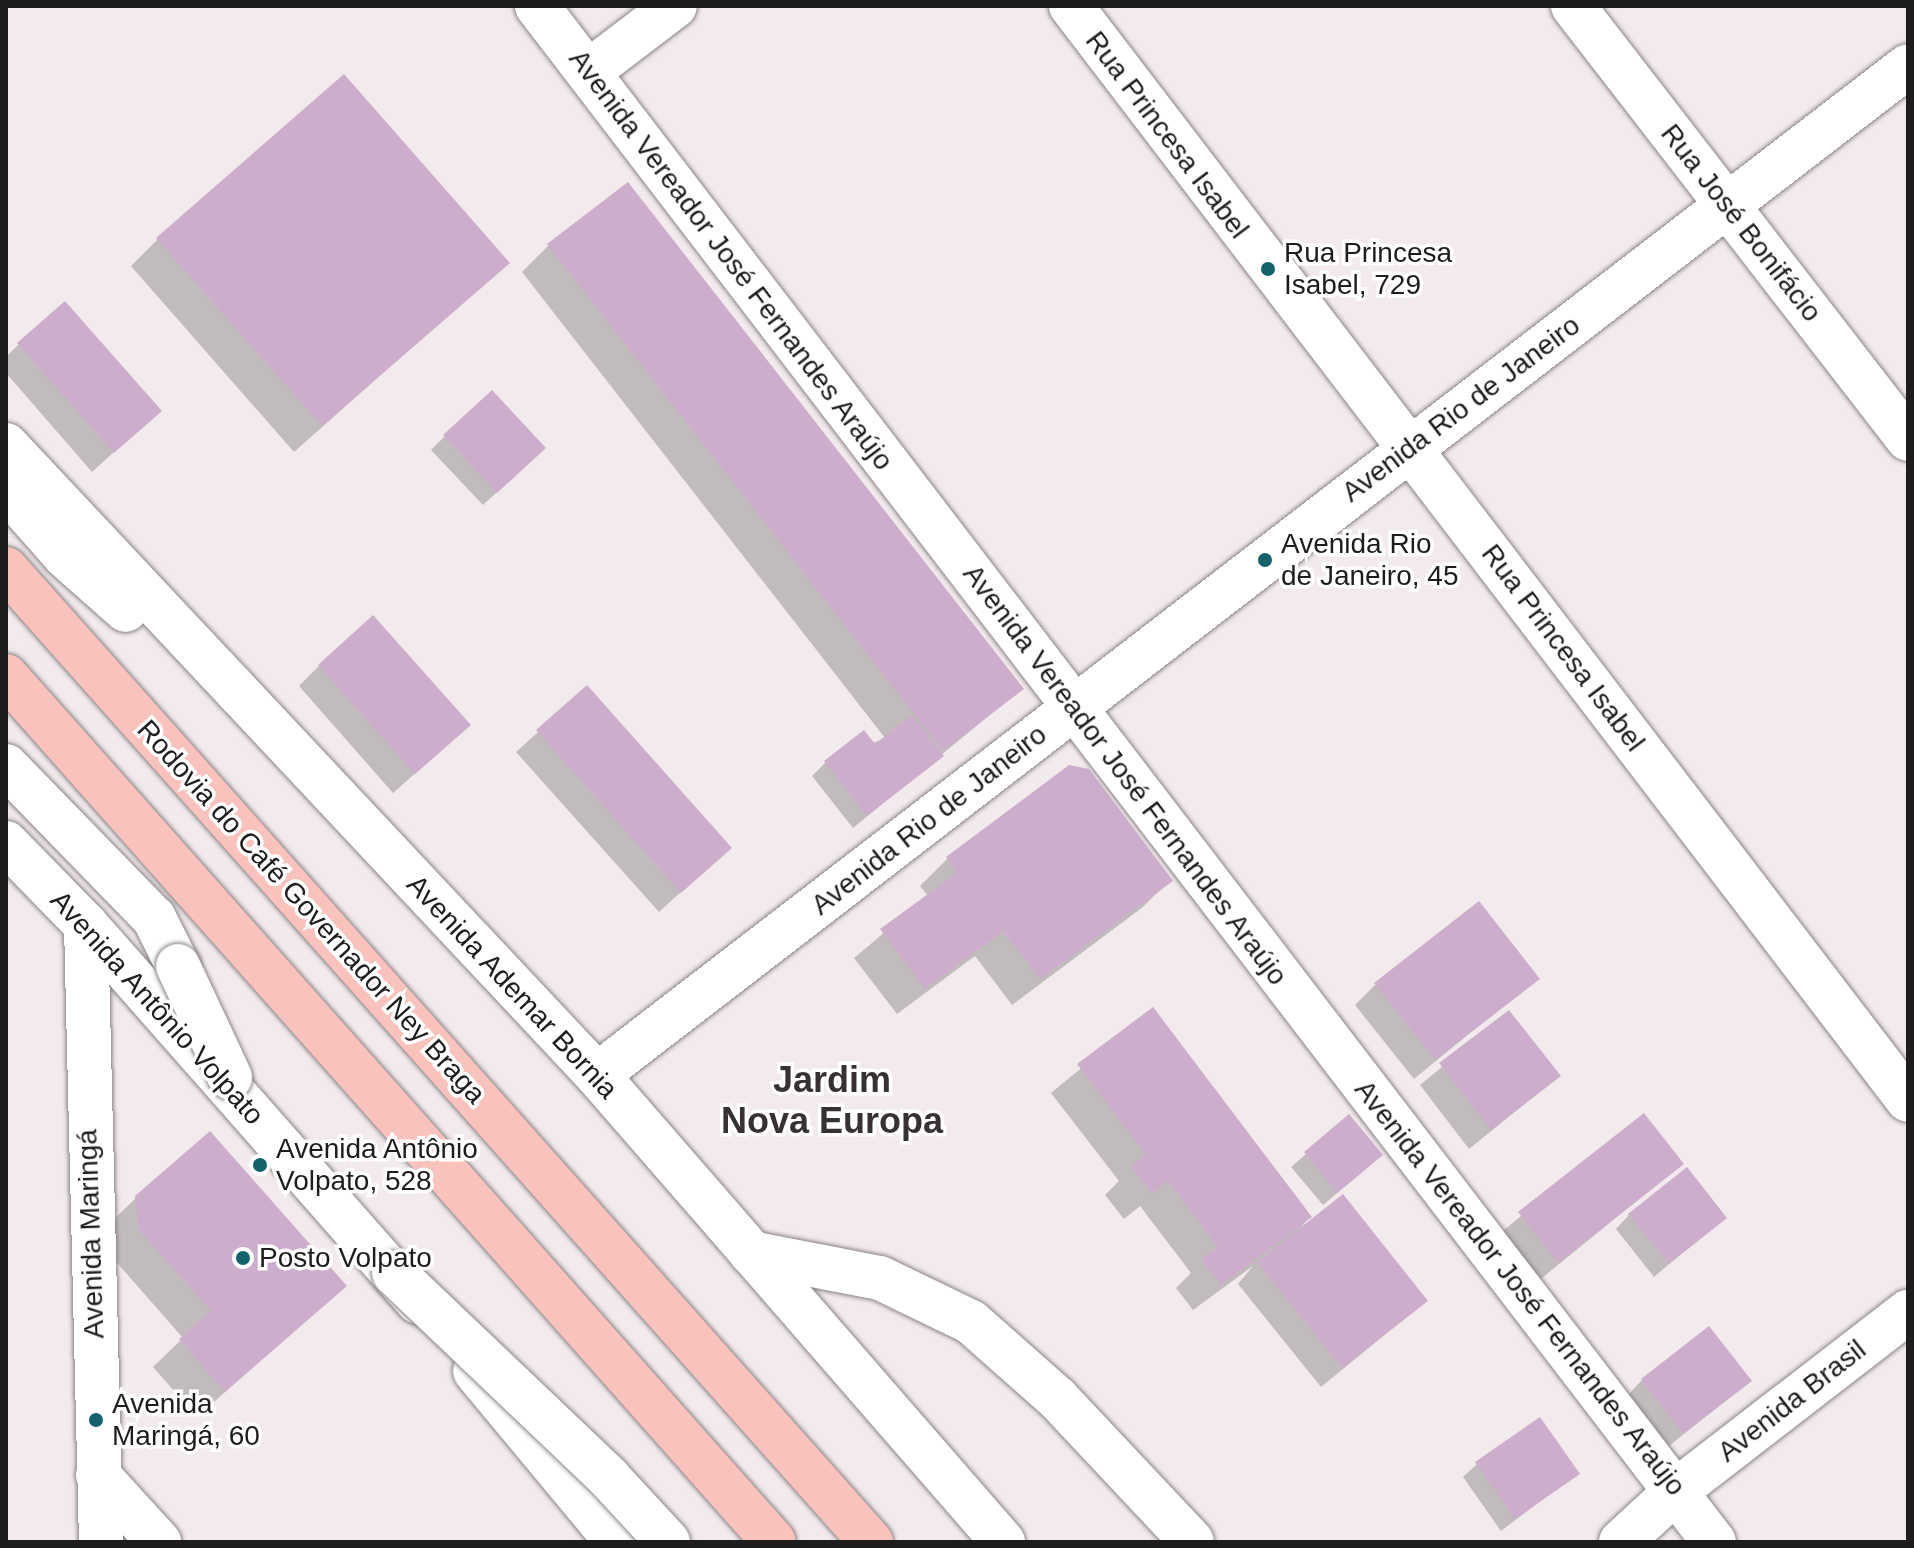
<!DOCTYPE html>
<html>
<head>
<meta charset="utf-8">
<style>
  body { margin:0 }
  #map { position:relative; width:1914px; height:1548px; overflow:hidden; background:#f2eaed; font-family:Helvetica,sans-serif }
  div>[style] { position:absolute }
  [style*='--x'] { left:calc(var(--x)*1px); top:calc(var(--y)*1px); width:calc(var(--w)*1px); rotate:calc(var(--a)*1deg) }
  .shadow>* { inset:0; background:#0003 }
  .building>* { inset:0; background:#ccaecc }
  .roads { filter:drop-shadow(0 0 2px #8b8486) drop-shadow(0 0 2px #8b8486) }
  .minor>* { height:44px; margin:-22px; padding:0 22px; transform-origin:22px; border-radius:22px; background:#fff }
  .highway>* { height:44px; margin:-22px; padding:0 22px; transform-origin:22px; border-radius:22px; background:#f9c2bc }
  .bridges { filter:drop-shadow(0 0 2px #8b8486) drop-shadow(0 0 2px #8b8486) }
  .minor-bridge>* { height:44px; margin:-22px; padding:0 22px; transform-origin:22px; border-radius:22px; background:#fff }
  .dots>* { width:22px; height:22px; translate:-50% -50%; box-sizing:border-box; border:4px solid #fff; border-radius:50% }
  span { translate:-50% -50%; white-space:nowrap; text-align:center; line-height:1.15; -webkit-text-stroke:7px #fff; paint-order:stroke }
  .street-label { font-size:28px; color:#1f1c1d }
  .poi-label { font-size:28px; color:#1f1c1d }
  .left { translate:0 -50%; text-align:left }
  .district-label { font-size:36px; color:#383133; font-weight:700 }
  .frame { position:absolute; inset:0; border:8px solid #1f1c1d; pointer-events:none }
</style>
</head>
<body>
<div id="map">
  <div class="shadow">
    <i style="clip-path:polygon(158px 239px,507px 263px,294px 452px,131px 266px)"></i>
    <i style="clip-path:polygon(549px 245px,1021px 689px,853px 828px,812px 776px,825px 763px,885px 738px,522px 272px)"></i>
    <i style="clip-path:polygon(19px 344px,159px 411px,92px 472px,6px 373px,6px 357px)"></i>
    <i style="clip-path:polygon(445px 436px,530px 462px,483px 505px,431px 450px)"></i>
    <i style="clip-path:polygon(319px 666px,447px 745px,393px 793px,299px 686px)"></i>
    <i style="clip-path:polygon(587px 688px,729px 848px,659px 912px,516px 752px)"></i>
    <i style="clip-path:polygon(1070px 767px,1170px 880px,1143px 907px,1012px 1005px,975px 956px,897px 1014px,854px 958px,928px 896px,920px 886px,947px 859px)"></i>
    <i style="clip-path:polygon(1537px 978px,1414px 1079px,1355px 1005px,1375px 985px)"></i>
    <i style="clip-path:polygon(1152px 1010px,1309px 1217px,1297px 1233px,1426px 1301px,1321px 1387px,1238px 1284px,1253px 1266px,1193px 1310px,1176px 1288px,1191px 1273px,1140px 1206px,1124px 1219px,1105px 1195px,1119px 1181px,1051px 1093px)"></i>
    <i style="clip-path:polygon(1509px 1012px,1559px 1076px,1469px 1149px,1420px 1085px)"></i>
    <i style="clip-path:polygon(1643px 1116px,1682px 1164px,1537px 1282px,1499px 1234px)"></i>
    <i style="clip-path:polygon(1349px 1117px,1367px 1168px,1323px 1205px,1291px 1167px)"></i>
    <i style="clip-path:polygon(136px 1198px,344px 1286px,197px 1417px,153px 1367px,183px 1338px,112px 1257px,108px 1225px)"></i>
    <i style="clip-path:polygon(1629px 1215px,1724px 1217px,1654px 1277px,1616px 1229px)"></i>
    <i style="clip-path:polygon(1642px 1380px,1750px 1381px,1669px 1446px,1629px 1394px)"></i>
    <i style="clip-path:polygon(1477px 1464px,1577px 1473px,1501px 1531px,1463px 1477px)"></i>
  </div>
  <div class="building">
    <i style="clip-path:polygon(344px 74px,510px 263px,322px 426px,156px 238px)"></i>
    <i style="clip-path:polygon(628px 182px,1024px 689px,943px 751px,547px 244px)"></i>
    <i style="clip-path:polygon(65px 301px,162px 411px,114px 453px,17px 343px)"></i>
    <i style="clip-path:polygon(492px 390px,546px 448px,497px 493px,443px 435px)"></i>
    <i style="clip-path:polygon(373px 615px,471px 725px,415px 774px,318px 665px)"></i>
    <i style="clip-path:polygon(587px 685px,732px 848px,681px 893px,536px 730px)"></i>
    <i style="clip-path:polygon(912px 715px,944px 756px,867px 816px,824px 761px,864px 730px,875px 744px)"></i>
    <i style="clip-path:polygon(1069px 765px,1089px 769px,1173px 881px,1040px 979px,1003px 931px,925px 989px,880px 929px,957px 873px,946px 857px)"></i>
    <i style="clip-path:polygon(1479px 901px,1540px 979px,1435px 1060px,1374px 983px)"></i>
    <i style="clip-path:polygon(1153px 1007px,1312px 1217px,1221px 1285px,1201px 1260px,1218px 1247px,1168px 1181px,1151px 1193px,1131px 1166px,1146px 1155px,1077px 1064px)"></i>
    <i style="clip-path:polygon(1509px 1010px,1561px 1076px,1491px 1130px,1439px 1063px)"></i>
    <i style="clip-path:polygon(1644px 1113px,1684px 1164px,1558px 1263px,1518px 1212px)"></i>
    <i style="clip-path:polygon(1349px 1114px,1383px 1155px,1337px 1193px,1304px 1152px)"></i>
    <i style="clip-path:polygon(210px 1131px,347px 1286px,225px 1392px,179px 1339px,211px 1311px,139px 1230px,135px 1196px)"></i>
    <i style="clip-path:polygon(1687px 1167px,1727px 1218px,1669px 1264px,1628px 1214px)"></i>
    <i style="clip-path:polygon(1343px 1194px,1428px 1301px,1342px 1368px,1257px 1262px)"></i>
    <i style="clip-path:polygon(1709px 1326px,1752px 1381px,1683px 1434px,1641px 1379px)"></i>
    <i style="clip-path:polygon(1540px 1417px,1580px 1474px,1515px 1519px,1475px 1462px)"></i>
  </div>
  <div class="roads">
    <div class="minor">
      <i style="--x:537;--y:6;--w:1935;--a:52.54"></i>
      <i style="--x:1071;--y:6;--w:1377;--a:52.58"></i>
      <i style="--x:1573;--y:6;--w:547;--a:52.27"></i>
      <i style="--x:588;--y:72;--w:109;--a:-37.2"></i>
      <i style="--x:6;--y:445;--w:864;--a:46.83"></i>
      <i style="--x:597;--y:1075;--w:619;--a:49"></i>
      <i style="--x:6;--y:489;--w:89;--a:48.6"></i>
      <i style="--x:65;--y:556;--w:81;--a:41.5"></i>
      <i style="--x:6;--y:766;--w:212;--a:45.8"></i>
      <i style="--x:154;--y:918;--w:54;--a:63.4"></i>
      <i style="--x:6;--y:843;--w:115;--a:45.7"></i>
      <i style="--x:86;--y:925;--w:502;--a:48.63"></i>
      <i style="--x:86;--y:925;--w:617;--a:88.61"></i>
      <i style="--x:597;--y:1075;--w:1654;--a:-37.58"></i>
      <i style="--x:751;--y:1253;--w:131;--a:11"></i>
      <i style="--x:880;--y:1278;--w:101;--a:25.8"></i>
      <i style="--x:971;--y:1322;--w:115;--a:41.5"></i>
      <i style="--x:1057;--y:1398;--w:197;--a:46.8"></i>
      <i style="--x:475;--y:1371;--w:222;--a:50.3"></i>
      <i style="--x:98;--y:1475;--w:91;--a:47.7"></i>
      <i style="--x:1621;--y:1542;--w:75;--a:-42.8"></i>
      <i style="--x:1676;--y:1491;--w:293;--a:-37.7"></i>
    </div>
    <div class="highway">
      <i style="--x:6;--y:569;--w:1302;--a:48.36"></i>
      <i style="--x:6;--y:676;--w:1157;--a:48.43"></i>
    </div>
  </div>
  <div class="bridges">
    <div class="minor-bridge">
      <i style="--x:178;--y:966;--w:123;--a:64.9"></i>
      <i style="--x:394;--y:1273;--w:297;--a:43.6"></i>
      <i style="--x:609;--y:1478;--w:87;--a:47.3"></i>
    </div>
  </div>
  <div class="dots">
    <i style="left:1268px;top:269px;background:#14626b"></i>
    <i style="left:1265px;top:560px;background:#14626b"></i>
    <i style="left:260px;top:1165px;background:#14626b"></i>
    <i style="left:243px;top:1258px;background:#14626b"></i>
    <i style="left:96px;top:1420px;background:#14626b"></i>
  </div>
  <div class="street-label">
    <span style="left:1167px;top:135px;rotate:53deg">Rua Princesa Isabel</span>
    <span style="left:1741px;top:223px;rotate:52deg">Rua José Bonifácio</span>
    <span style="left:731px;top:260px;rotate:53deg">Avenida Vereador José Fernandes Araújo</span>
    <span style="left:1461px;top:409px;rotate:-37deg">Avenida Rio de Janeiro</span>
    <span style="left:1563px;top:648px;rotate:53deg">Rua Princesa Isabel</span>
    <span style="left:1125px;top:775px;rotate:53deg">Avenida Vereador José Fernandes Araújo</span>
    <span style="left:929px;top:820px;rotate:-38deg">Avenida Rio de Janeiro</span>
    <span style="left:311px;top:912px;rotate:48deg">Rodovia do Café Governador Ney Braga</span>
    <span style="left:512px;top:987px;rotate:47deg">Avenida Ademar Bornia</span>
    <span style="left:157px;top:1008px;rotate:48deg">Avenida Antônio Volpato</span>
    <span style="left:91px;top:1234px;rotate:-92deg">Avenida Maringá</span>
    <span style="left:1520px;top:1288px;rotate:52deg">Avenida Vereador José Fernandes Araújo</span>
    <span style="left:1792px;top:1401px;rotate:-38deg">Avenida Brasil</span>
  </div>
  <div class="poi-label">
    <span class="left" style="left:1284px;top:269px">Rua Princesa<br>Isabel, 729</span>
    <span class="left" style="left:1281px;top:560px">Avenida Rio<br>de Janeiro, 45</span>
    <span class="left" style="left:276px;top:1165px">Avenida Antônio<br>Volpato, 528</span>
    <span class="left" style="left:259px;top:1258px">Posto Volpato</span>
    <span class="left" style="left:112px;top:1420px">Avenida<br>Maringá, 60</span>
  </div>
  <div class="district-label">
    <span style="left:832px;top:1100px">Jardim<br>Nova Europa</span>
  </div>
  <div class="frame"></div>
</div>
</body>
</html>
